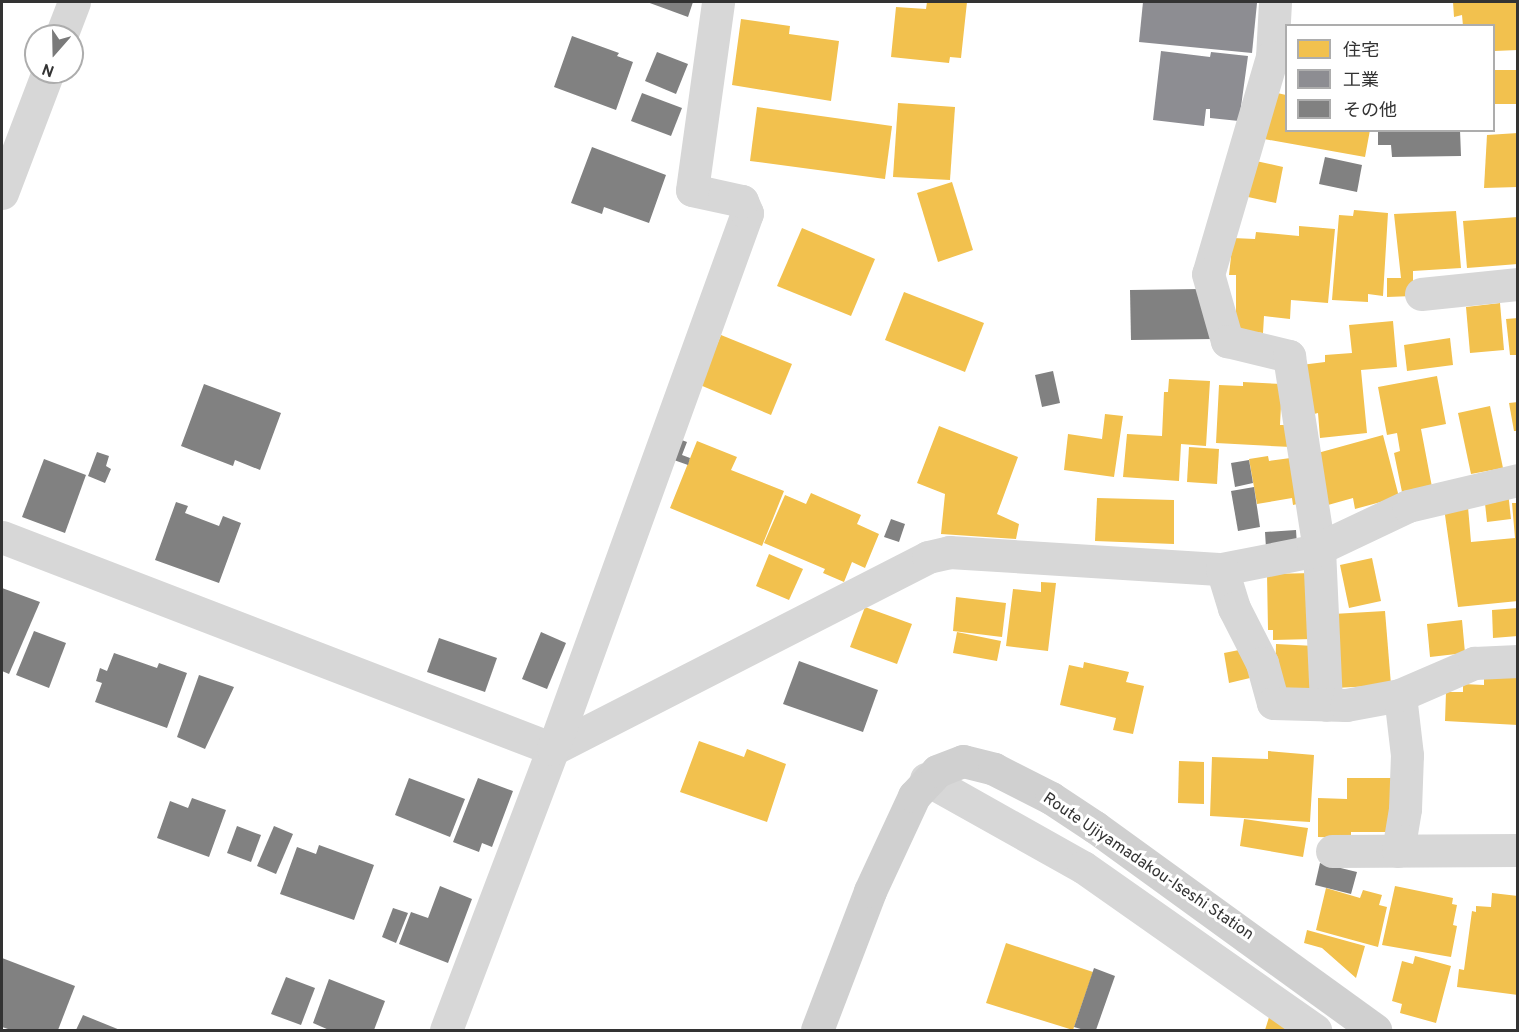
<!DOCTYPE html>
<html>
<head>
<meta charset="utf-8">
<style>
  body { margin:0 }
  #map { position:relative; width:1519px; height:1032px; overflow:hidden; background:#fff; font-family:Overpass,"Noto Sans JP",sans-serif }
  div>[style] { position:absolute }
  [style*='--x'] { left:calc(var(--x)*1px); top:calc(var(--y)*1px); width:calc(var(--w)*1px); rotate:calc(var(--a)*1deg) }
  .homes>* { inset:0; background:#f2c14e }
  .industry>* { inset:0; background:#8d8d92 }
  .building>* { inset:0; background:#818181 }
  .minor>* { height:33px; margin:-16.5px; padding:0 16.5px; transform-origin:16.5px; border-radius:16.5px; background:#d7d7d7 }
  .secondary>* { height:33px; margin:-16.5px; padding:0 16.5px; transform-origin:16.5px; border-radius:16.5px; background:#d0d0d0 }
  span { translate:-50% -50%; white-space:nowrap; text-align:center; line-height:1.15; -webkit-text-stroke:6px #fff; paint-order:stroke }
  .street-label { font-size:16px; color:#333 }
  .frame { position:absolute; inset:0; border:3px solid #333; pointer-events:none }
  .legend { position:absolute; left:1285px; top:24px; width:210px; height:108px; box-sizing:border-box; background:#fff; border:2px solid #adadad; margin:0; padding:8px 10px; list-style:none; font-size:18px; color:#333 }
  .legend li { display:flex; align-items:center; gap:12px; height:30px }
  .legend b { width:30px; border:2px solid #adadad }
  .north { position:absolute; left:24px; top:24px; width:60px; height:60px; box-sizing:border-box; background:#fff; border:2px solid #adadad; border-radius:50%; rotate:200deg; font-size:16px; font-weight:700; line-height:24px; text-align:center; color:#333 }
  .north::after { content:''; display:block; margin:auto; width:21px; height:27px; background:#7a7a7a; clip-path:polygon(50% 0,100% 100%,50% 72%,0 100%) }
</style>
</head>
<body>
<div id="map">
  <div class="homes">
    <i style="clip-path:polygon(927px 2px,967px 2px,961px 58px,950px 57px,949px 63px,891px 57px,896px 7px,926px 9px)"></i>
    <i style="clip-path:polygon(1453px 2px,1518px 2px,1518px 50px,1494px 51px,1494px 26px,1463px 26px,1462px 15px,1454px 17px)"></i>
    <i style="clip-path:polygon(741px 19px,790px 26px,789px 34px,839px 41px,831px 101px,732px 85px)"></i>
    <i style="clip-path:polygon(1494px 70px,1518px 70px,1518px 104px,1494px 104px)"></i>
    <i style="clip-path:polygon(1273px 92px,1286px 95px,1286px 130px,1370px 130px,1365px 157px,1264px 139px)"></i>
    <i style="clip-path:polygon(898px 103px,955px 107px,950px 180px,893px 177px)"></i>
    <i style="clip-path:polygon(757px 107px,892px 126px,885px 179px,750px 161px)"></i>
    <i style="clip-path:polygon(1518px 133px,1518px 187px,1484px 188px,1487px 135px)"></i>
    <i style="clip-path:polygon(1256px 161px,1283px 167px,1276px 203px,1248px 197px)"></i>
    <i style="clip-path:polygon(952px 182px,973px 250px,938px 262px,917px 193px)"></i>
    <i style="clip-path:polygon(1354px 210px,1388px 213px,1383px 296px,1368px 294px,1368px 302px,1332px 300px,1339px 215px,1353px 216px)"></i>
    <i style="clip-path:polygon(1456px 211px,1461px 268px,1413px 271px,1413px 296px,1387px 297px,1387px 278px,1401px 278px,1394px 214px)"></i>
    <i style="clip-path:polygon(1518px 217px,1518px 264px,1467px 268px,1463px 221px)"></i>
    <i style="clip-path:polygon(1299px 226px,1335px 229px,1328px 303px,1291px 300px,1290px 319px,1264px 316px,1263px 333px,1236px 330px,1236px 275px,1229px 275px,1233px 238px,1255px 239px,1256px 232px,1299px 236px)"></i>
    <i style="clip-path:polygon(802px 228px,875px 259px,851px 316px,777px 286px)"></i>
    <i style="clip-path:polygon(904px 292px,984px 323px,965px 372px,885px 340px)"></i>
    <i style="clip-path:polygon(1500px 303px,1504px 350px,1470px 353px,1466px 307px)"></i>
    <i style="clip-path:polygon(1518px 318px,1518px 355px,1510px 355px,1506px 319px)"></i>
    <i style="clip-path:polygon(1393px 321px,1397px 367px,1361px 370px,1367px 433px,1320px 438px,1318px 413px,1314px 414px,1301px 365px,1325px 362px,1325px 355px,1352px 353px,1349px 325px)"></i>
    <i style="clip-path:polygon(721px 335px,792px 364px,771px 415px,700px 385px)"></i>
    <i style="clip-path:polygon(1450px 338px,1453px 365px,1407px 371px,1404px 345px)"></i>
    <i style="clip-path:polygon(1437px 376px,1446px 424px,1421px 429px,1432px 487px,1402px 492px,1394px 453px,1400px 451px,1397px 433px,1387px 435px,1378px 387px)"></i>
    <i style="clip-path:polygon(1169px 379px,1210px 381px,1206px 446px,1181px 444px,1179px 481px,1123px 477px,1127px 434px,1162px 436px,1164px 392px,1168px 392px)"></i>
    <i style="clip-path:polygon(1243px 382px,1282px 384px,1280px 425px,1292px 425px,1291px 447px,1216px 443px,1219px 385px,1243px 386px)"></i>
    <i style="clip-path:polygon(1518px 402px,1518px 431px,1514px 431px,1509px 403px)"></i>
    <i style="clip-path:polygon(1490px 406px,1503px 468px,1471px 474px,1458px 413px)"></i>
    <i style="clip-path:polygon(1105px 414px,1123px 416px,1114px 477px,1064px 470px,1068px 434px,1102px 439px)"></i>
    <i style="clip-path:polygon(939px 426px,1018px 457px,997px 514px,1019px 524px,1016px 539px,941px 534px,945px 494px,917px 483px)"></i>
    <i style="clip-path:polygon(1383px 435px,1399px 497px,1355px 509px,1353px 498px,1328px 505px,1314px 454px)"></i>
    <i style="clip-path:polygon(697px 441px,737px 457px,731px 470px,784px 491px,762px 546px,670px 508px)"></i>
    <i style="clip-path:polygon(1189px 447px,1219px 449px,1217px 484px,1187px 482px)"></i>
    <i style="clip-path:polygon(1268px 456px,1269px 461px,1298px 457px,1306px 502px,1293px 505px,1292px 498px,1257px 504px,1249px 459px)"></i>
    <i style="clip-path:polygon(1508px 492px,1511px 519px,1487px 522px,1484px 494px)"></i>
    <i style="clip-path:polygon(811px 493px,861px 515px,857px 524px,879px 534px,865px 568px,852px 562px,844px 582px,823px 573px,825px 569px,764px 543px,785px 495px,806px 504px)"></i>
    <i style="clip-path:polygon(1097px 498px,1174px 500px,1174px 544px,1095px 541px)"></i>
    <i style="clip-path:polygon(1512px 503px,1518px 503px,1518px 601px,1458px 607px,1444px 508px,1468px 507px,1471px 542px,1515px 538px)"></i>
    <i style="clip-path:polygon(769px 554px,803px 569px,789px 600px,756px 586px)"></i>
    <i style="clip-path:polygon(1372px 558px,1381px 601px,1349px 608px,1340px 565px)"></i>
    <i style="clip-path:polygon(1313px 573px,1313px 639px,1273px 640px,1273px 630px,1268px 630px,1267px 574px)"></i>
    <i style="clip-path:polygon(1041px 582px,1056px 583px,1048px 651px,1006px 646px,1013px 589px,1041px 592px)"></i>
    <i style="clip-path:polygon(956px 597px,1006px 603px,1002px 637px,953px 631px)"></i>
    <i style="clip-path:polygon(865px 607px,912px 624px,897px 664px,850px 647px)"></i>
    <i style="clip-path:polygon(1518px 608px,1518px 636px,1493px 638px,1492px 610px)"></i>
    <i style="clip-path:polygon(1385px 611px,1391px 685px,1335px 688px,1333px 614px)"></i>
    <i style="clip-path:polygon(1462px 620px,1465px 653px,1430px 657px,1427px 624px)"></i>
    <i style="clip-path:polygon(957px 632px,1001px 641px,997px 661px,953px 653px)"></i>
    <i style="clip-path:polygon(1276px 644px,1315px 646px,1313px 690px,1275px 689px)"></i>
    <i style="clip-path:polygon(1244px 649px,1250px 678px,1229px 683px,1224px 653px)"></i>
    <i style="clip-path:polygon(1084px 662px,1129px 672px,1126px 682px,1144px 686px,1133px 734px,1113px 730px,1116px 718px,1060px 705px,1069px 665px,1083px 668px)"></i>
    <i style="clip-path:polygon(1484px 676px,1518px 677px,1518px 725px,1445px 721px,1446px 692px,1463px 692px,1463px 684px,1484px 685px)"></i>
    <i style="clip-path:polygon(699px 741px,744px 757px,747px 749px,786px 764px,767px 822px,680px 792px)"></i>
    <i style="clip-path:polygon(1268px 751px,1314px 755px,1310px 822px,1210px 816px,1212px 757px,1268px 759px)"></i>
    <i style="clip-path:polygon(1179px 761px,1204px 762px,1204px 804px,1178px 803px)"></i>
    <i style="clip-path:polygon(1347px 778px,1392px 778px,1391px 832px,1351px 832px,1351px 838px,1318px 837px,1318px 798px,1347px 799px)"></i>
    <i style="clip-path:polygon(1244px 819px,1308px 828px,1303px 857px,1240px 846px)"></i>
    <i style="clip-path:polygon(1395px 886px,1453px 898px,1452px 904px,1457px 905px,1453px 925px,1457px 926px,1451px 957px,1382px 945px)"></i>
    <i style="clip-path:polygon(1326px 888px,1360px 898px,1363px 890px,1382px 895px,1379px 905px,1387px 907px,1378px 947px,1316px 930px)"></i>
    <i style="clip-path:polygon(1492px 893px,1518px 896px,1518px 995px,1457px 987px,1459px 969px,1464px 970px,1472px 911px,1476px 912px,1476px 906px,1491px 907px)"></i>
    <i style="clip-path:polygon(1307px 930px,1365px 946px,1356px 978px,1322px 948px,1304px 943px)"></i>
    <i style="clip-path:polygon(1006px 943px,1093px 972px,1073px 1030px,986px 1003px)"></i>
    <i style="clip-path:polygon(1415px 956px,1451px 966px,1436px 1023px,1400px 1013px,1402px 1004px,1392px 1001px,1402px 961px,1413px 964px)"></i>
    <i style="clip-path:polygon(1270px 1014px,1293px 1030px,1265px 1030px)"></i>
  </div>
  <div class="industry">
    <i style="clip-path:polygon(1143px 2px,1257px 3px,1252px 53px,1139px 42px)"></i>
    <i style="clip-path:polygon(1161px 51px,1210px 57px,1211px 52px,1248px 56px,1239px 121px,1210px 118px,1210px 109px,1206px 109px,1204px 126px,1153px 120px)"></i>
  </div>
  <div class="building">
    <i style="clip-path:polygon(647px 2px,693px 2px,688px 17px)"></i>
    <i style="clip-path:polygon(572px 36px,619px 53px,617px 56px,633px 62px,616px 110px,554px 87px)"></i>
    <i style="clip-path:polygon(657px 52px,688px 64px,676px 94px,645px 81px)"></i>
    <i style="clip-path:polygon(642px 93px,682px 108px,671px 136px,631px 121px)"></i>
    <i style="clip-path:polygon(1378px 130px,1460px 130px,1461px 156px,1392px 157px,1391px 145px,1378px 145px)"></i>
    <i style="clip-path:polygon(592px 147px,666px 175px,649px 223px,604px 207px,602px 214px,571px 203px)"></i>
    <i style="clip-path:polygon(1325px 157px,1362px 165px,1357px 192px,1319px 184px)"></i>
    <i style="clip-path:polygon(1201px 289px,1215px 339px,1131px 340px,1130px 290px)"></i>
    <i style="clip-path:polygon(1053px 371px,1060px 403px,1042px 407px,1035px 375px)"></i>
    <i style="clip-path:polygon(204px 384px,281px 413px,260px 470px,235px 460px,233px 466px,181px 446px)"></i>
    <i style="clip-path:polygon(679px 439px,687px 442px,682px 455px,690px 458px,688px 465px,671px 459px)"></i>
    <i style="clip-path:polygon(97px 452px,109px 456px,106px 466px,111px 469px,105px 483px,88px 476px)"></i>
    <i style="clip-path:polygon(44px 459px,86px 475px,65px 533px,22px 517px)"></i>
    <i style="clip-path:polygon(1249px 460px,1253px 483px,1235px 487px,1231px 463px)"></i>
    <i style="clip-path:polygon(1254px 487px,1260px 527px,1238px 531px,1231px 491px)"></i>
    <i style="clip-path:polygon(176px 502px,188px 506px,185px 513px,219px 526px,223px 516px,241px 523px,219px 583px,155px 560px)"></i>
    <i style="clip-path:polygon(891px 519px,905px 524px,899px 542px,884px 537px)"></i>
    <i style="clip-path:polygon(1296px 530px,1297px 546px,1266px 548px,1265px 532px)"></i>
    <i style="clip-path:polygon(2px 588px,40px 602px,9px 674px,2px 671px)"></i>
    <i style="clip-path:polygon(34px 631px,66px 643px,49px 688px,16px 675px)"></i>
    <i style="clip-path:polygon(541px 632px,566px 643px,547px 689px,522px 679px)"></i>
    <i style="clip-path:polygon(439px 638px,497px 658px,485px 692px,427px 672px)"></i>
    <i style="clip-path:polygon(114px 653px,157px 668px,159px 663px,187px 673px,167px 728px,95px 702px,102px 683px,96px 681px,100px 668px,107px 671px)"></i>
    <i style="clip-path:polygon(799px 661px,878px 690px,863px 732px,783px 704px)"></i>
    <i style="clip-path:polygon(199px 675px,234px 687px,205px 749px,177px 737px)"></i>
    <i style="clip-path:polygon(409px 778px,465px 799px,450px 837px,395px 815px)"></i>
    <i style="clip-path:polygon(478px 778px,513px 791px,492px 847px,482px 843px,479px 852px,453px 842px)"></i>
    <i style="clip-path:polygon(192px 798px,226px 810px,209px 857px,157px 838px,170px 801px,188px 808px)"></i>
    <i style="clip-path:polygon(237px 826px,261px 835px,251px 862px,227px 853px)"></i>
    <i style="clip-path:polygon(274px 826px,293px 834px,276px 874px,257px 866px)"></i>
    <i style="clip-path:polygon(319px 845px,374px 865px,354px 920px,280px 894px,297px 847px,316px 854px)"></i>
    <i style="clip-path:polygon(1320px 863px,1357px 872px,1351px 894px,1315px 885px)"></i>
    <i style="clip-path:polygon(440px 886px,472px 899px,448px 963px,399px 944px,411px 912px,428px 918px)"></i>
    <i style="clip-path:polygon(393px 908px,408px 913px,396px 943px,382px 937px)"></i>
    <i style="clip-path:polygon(2px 958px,75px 986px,58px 1030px,11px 1030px,2px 1027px)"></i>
    <i style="clip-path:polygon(1094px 968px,1115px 976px,1096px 1030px,1084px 1030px,1074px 1027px)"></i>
    <i style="clip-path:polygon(286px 977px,315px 988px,301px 1025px,271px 1014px)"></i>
    <i style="clip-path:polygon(329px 979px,385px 1001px,374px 1030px,329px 1030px,313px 1023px)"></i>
    <i style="clip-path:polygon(83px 1015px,120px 1030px,76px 1030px)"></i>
  </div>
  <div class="minor">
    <i style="--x:1275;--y:2;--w:55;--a:93.1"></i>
    <i style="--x:1272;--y:57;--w:226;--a:106.4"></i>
    <i style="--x:1208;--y:274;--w:70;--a:74.2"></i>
    <i style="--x:1227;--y:341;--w:64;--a:13.6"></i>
    <i style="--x:1289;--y:356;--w:195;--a:81.2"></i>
    <i style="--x:1319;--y:549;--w:156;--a:87.4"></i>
    <i style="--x:61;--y:36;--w:36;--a:-69"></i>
    <i style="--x:2;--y:193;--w:129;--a:-69.2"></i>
    <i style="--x:1421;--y:294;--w:98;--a:-5.9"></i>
    <i style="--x:2;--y:537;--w:590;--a:21.04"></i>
    <i style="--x:553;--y:749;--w:421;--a:-27.1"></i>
    <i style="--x:928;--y:557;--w:22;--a:-13"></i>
    <i style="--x:949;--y:552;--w:274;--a:3.6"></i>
    <i style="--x:1222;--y:569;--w:93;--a:-11.2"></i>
    <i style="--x:1313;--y:551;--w:105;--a:-25.3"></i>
    <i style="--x:1408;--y:506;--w:113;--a:-13.3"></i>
    <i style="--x:1222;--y:569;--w:41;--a:72.9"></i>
    <i style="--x:1234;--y:608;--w:62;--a:63"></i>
    <i style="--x:1262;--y:663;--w:41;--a:74.6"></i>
    <i style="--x:1273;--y:703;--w:73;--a:1.6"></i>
    <i style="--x:1346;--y:705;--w:55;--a:-10.5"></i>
    <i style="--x:926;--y:779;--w:180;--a:29.3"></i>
    <i style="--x:1083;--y:867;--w:284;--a:35.1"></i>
    <i style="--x:1332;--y:851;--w:186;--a:-0.3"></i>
    <i style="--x:1398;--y:851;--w:43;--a:-80.5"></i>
    <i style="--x:1405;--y:809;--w:54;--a:-87.9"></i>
    <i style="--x:1407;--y:755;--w:60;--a:-96.7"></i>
    <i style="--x:1400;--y:695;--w:81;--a:-23.4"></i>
    <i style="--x:1474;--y:663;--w:44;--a:-2.6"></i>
    <i style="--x:446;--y:1030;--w:301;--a:-69.2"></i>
    <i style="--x:553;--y:749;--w:570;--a:-70.1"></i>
    <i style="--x:747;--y:213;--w:13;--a:-113"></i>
    <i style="--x:742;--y:201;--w:51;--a:-167.6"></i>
    <i style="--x:692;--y:190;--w:190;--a:-82.1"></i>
  </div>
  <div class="secondary">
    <i style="--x:817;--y:1030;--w:149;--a:-69.1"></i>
    <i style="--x:870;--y:891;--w:105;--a:-65.1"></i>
    <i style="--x:914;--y:796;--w:34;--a:-47"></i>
    <i style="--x:937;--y:771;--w:28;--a:-21"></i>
    <i style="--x:963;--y:761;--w:32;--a:14"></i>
    <i style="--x:994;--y:769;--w:64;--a:27"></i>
    <i style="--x:1051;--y:798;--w:53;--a:33.4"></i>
    <i style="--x:1095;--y:827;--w:346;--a:35.9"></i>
  </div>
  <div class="street-label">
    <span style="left:1148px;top:867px;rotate:34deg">Route Ujiyamadakou-Iseshi Station</span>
  </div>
  <div class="frame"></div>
  <ul class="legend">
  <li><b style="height:16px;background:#f2c14e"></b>住宅</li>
  <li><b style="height:16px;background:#8d8d92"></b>工業</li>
  <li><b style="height:16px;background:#818181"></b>その他</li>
  </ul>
  <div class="north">N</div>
</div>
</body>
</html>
